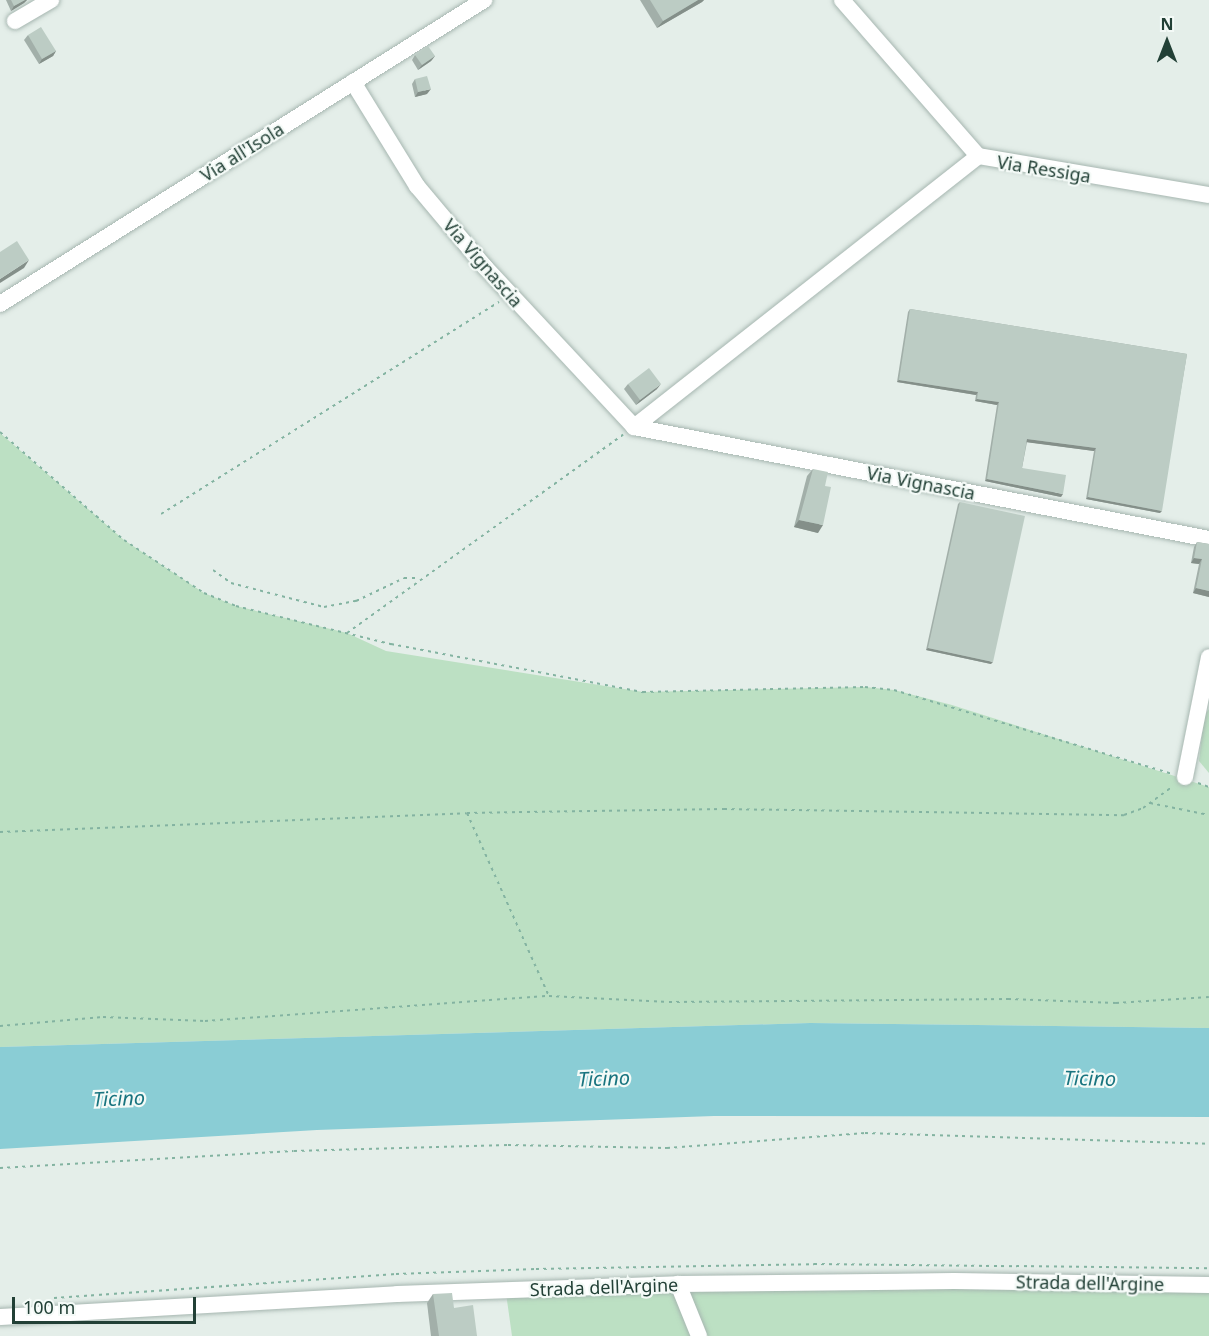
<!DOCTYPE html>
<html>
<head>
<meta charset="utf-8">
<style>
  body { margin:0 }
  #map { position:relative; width:1209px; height:1336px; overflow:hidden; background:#e4eee9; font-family:"Noto Sans",sans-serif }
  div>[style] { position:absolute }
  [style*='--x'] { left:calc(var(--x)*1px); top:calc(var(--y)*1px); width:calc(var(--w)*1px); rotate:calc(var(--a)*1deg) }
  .green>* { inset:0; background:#bce0c3 }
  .water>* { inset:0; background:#8acdd5 }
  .path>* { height:2px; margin-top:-1px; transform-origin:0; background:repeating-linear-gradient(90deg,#83b3a1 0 3px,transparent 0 7.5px) }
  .roads { filter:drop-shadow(0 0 2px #a6b6b0) drop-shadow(0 0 2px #a6b6b0) }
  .minor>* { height:16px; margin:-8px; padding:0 8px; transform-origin:8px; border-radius:8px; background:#fff }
  .wall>* { inset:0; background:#a2afa9 }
  .shaded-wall>* { inset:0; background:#848f89 }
  .building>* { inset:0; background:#bcccc4 }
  span { translate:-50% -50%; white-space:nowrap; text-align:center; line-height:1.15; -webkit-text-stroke:4.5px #f4faf7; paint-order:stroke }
  .street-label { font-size:18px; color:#224036 }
  .water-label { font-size:20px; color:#19747f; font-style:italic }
  .north { position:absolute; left:1137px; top:12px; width:60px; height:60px; -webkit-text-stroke:4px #f4faf7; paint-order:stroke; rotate:0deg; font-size:16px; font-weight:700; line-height:24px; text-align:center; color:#224036 }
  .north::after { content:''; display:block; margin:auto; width:21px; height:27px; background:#224036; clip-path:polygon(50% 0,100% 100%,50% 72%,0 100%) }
  .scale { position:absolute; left:12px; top:1297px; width:184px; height:27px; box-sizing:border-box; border:3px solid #224036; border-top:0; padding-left:8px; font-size:18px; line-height:21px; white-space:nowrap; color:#224036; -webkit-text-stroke:4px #f4faf7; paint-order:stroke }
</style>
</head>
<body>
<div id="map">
  <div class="green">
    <i style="clip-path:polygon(0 433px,124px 540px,204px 593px,236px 606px,347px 633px,386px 651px,643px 692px,865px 687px,894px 690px,952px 705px,1209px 787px,1209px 1028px,810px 1023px,0 1047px)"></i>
    <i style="clip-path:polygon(1209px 709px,1209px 773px,1199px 761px,1204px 716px)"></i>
    <i style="clip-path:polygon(692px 1287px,1209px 1290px,1209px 1336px,705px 1336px,684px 1292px)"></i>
    <i style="clip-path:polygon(673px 1291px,694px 1336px,512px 1336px,506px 1293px)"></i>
  </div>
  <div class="water">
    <i style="clip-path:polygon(810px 1023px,1209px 1028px,1209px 1117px,714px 1116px,317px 1130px,0 1149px,0 1047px)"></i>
  </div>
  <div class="path">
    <i style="--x:0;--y:432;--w:164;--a:41.1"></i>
    <i style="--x:124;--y:540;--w:96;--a:33.5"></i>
    <i style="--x:204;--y:593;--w:35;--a:22"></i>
    <i style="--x:236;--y:606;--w:160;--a:13.8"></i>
    <i style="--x:391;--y:644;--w:257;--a:10.8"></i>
    <i style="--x:643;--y:692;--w:222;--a:-1.3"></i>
    <i style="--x:865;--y:687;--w:29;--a:6"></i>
    <i style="--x:894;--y:690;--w:290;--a:16.8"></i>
    <i style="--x:161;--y:514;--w:399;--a:-32.1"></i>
    <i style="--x:213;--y:570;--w:22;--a:36"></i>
    <i style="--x:231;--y:583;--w:96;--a:14.5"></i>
    <i style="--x:324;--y:607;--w:33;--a:-11"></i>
    <i style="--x:356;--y:601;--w:53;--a:-25.6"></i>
    <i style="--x:404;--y:578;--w:15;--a:0"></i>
    <i style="--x:347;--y:633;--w:340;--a:-35.7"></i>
    <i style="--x:1198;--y:783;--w:12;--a:20"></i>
    <i style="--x:1150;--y:803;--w:60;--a:11.5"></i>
    <i style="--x:467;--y:813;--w:201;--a:65.9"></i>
    <i style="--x:0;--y:832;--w:467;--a:-2.3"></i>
    <i style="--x:467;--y:813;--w:257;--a:-0.9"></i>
    <i style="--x:724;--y:809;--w:400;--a:0.9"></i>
    <i style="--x:1124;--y:815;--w:20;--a:-20"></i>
    <i style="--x:1143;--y:808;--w:37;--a:-36"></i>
    <i style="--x:0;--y:1026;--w:103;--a:-5"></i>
    <i style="--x:103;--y:1017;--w:102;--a:2.2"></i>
    <i style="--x:205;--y:1021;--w:345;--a:-4.2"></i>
    <i style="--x:549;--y:996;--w:120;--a:2.9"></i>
    <i style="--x:669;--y:1002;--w:339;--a:-0.5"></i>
    <i style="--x:1008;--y:999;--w:108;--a:2.1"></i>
    <i style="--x:1116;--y:1003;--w:93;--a:-3.7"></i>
    <i style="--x:0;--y:1168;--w:294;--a:-3.3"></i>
    <i style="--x:294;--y:1151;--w:214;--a:-1.6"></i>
    <i style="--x:508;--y:1145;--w:159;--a:1.1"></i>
    <i style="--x:667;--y:1148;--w:199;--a:-4.3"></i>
    <i style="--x:865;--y:1133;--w:344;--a:1.8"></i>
    <i style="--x:54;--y:1298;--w:343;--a:-4"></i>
    <i style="--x:396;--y:1274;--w:140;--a:-2"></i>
    <i style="--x:536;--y:1269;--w:278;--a:-1"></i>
    <i style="--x:814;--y:1264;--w:395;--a:0.6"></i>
  </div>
  <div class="roads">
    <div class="minor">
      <i style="--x:842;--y:0;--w:207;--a:48.9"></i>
      <i style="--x:978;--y:156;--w:234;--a:9.6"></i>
      <i style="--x:15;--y:21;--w:42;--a:-30.3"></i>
      <i style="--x:353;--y:82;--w:122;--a:58.4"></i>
      <i style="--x:417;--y:186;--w:106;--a:50"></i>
      <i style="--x:485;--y:267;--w:219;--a:47"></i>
      <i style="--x:634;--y:427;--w:438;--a:-38.2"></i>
      <i style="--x:0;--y:304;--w:572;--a:-32.13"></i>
      <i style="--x:634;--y:427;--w:586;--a:11.02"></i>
      <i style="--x:1185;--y:777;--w:122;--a:-78.7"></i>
      <i style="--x:678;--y:1284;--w:56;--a:68"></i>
      <i style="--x:0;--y:1317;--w:398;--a:-3.3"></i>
      <i style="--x:397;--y:1294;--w:281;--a:-2"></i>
      <i style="--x:678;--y:1284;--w:276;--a:-0.6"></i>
      <i style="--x:954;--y:1281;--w:255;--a:0.9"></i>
    </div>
  </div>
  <div class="wall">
    <i style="clip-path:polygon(6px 0,27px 0,24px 3px,11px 11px)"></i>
    <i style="clip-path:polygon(640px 0,704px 0,702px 2px,657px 28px)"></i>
    <i style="clip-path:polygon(28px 35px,56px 51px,53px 56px,39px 64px,24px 40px)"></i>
    <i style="clip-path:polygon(415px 55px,435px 56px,431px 61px,418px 70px,412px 60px)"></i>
    <i style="clip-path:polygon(415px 79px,427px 94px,415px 97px,412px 84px)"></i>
    <i style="clip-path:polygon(910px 309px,1187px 354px,1160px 513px,1086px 499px,1094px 451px,1027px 442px,1022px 468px,1061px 497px,985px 481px,997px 405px,975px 401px,976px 395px,897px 382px,908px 312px)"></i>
    <i style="clip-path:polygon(628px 384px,657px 389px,636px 405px,624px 389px)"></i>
    <i style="clip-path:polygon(813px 469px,825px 486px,818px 533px,794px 527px,807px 476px)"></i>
    <i style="clip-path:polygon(960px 502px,991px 664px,926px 650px,958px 504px)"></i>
    <i style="clip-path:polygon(1197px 542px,1209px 544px,1209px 597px,1193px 593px,1199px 564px,1191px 563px,1194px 547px)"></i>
    <i style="clip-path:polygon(433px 1294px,454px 1308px,477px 1336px,431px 1336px,427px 1303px)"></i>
  </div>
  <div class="shaded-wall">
    <i style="clip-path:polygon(25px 0,27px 0,24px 3px,11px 11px,14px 6px)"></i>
    <i style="clip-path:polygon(698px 0,704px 0,702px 2px,657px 28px,663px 21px)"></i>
    <i style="clip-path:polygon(56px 51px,53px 56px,39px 64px,42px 59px)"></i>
    <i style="clip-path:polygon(435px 56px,431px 61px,418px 70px,422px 65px)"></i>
    <i style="clip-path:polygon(431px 89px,427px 94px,415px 97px,418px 92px)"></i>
    <i style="clip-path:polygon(29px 260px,24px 268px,0 283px,0 279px)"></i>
    <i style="clip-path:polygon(899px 380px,978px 392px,976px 395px,897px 382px)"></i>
    <i style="clip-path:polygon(661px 384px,657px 389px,636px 405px,640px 400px)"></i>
    <i style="clip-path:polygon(977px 399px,999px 402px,997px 405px,975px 401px)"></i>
    <i style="clip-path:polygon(1027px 439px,1096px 448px,1094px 451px,1025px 442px)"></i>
    <i style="clip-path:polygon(987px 479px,1063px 494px,1061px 497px,985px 481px)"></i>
    <i style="clip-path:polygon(1088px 497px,1162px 511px,1160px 513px,1086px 499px)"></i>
    <i style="clip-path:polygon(799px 520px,823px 525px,818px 533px,794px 527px)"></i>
    <i style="clip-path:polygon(1194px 558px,1202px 559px,1199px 564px,1191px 563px)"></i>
    <i style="clip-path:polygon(1196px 588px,1209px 591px,1209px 597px,1193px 593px)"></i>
    <i style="clip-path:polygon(928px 648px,993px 662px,991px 664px,926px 650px)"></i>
  </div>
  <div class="building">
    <i style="clip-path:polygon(11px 0,25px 0,14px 6px)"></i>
    <i style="clip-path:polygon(650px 0,698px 0,663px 21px)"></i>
    <i style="clip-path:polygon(41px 27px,56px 51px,42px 59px,28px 35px)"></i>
    <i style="clip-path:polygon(428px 46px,435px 56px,422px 65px,415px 55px)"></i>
    <i style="clip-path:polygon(427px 76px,431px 89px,418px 92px,415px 79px)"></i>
    <i style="clip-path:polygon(17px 241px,29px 260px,0 279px,0 252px)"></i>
    <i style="clip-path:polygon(910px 309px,1187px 354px,1162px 511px,1088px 497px,1096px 448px,1027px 439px,1022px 468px,1066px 475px,1063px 494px,987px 479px,999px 402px,977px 399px,978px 392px,899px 380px)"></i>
    <i style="clip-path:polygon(649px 368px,661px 384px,640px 400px,628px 384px)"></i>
    <i style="clip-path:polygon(813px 469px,828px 472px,825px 486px,831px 487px,823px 525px,799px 520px)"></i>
    <i style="clip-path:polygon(960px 502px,1025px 516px,993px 662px,928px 648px)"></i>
    <i style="clip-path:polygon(1197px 542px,1209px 544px,1209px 591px,1196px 588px,1202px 559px,1194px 558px)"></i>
    <i style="clip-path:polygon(452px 1293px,454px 1308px,473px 1305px,477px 1336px,439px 1336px,433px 1294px)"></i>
  </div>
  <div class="street-label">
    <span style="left:242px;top:152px;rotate:-32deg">Via all'Isola</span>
    <span style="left:1044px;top:169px;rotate:9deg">Via Ressiga</span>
    <span style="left:483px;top:263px;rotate:49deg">Via Vignascia</span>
    <span style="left:921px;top:483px;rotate:11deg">Via Vignascia</span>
    <span style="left:1090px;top:1283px;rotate:1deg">Strada dell'Argine</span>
    <span style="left:604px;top:1287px;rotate:-2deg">Strada dell'Argine</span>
  </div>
  <div class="water-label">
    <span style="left:604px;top:1078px;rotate:-2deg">Ticino</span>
    <span style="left:1090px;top:1078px;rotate:1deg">Ticino</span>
    <span style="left:119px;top:1098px;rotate:-2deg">Ticino</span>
  </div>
  <div class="north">N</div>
  <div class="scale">100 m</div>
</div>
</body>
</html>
